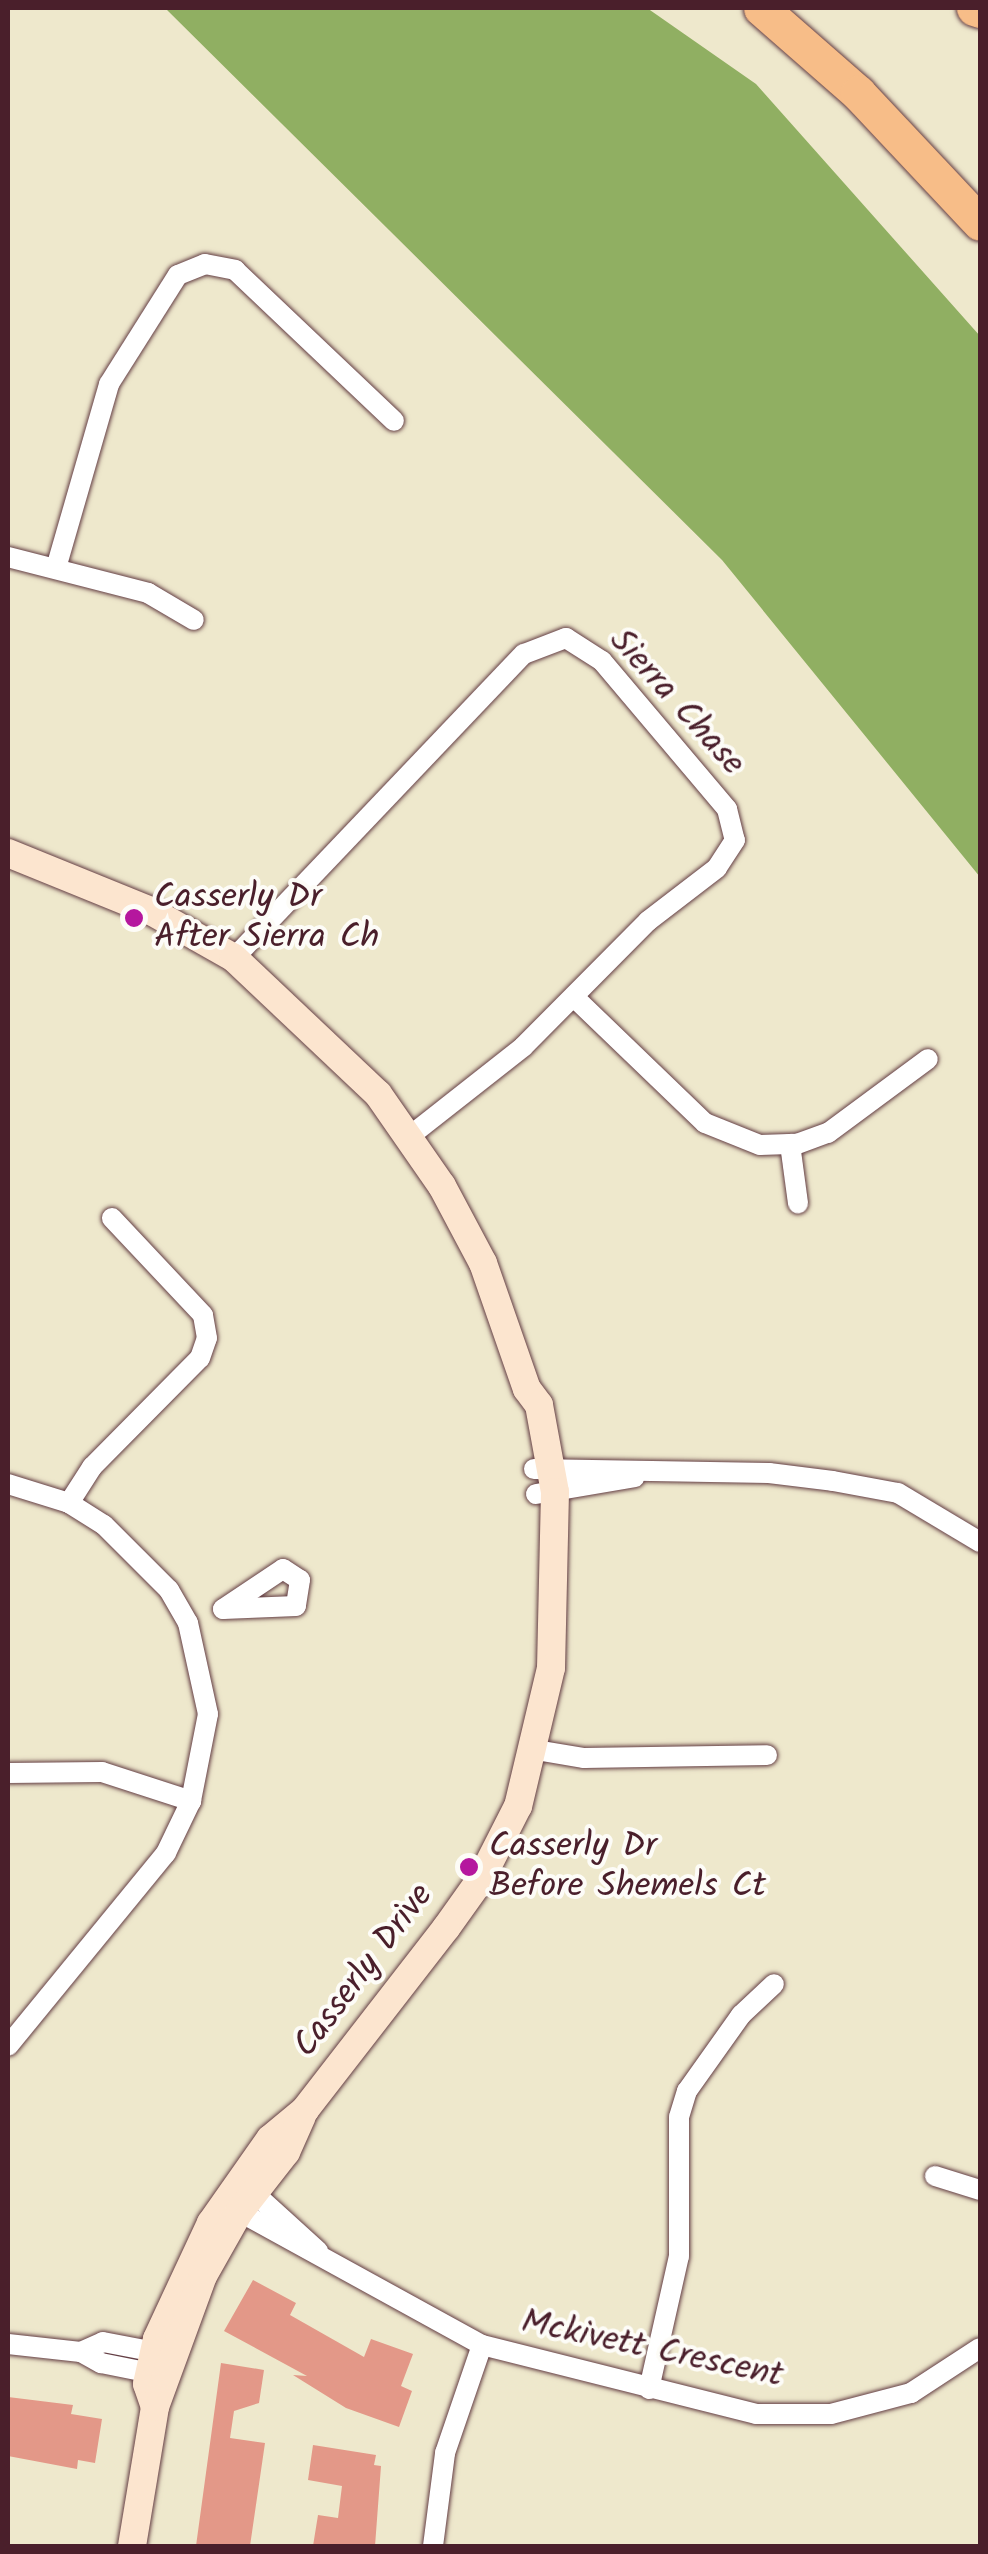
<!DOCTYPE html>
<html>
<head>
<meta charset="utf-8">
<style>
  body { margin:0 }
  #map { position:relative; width:988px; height:2554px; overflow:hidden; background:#eee8cc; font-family:Kalam,sans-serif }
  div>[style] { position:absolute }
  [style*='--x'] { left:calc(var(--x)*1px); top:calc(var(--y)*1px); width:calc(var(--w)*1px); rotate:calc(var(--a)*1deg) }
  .forest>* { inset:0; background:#90af62 }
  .building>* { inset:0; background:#e39888 }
  .roads { filter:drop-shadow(0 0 2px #633d43) drop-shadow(0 0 2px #633d43) }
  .street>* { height:20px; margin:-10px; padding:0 10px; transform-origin:10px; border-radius:10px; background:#fff }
  .secondary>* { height:28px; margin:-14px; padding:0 14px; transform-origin:14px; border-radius:14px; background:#fce5cf }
  .highway>* { height:35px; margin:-17.5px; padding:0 17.5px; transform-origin:17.5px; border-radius:17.5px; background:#f7bd88 }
  .dots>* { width:28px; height:28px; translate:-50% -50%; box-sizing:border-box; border:5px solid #fdfcf7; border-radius:50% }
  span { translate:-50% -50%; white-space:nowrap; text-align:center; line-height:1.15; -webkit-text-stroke:8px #fdfcf7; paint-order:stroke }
  .street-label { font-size:35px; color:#4a1f2b }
  .poi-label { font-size:35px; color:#4a1f2b }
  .left { translate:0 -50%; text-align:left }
  .frame { position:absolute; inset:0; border:10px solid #4a1f2b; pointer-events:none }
</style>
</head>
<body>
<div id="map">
  <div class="forest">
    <i style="clip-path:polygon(165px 8px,647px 8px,756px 84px,980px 336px,980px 877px,722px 560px)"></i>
  </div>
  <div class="building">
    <i style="clip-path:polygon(253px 2280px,296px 2303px,290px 2315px,364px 2357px,371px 2339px,413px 2354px,401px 2386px,412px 2391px,399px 2427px,346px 2408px,293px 2375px,307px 2376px,224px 2331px)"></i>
    <i style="clip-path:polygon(221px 2363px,264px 2370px,259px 2403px,234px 2411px,230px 2438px,265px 2443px,250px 2546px,196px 2546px)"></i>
    <i style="clip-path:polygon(8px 2397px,73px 2405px,71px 2414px,102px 2419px,95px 2463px,78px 2460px,77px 2469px,8px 2456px)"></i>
    <i style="clip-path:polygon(313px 2445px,376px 2455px,374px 2465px,381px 2466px,375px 2546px,313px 2546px,318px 2515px,338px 2518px,342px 2486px,308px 2480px)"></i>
  </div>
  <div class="roads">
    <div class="street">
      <i style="--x:8;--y:557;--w:145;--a:14.4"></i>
      <i style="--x:148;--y:593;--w:53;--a:30.4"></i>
      <i style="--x:56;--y:568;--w:191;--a:-73.9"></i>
      <i style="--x:109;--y:384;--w:129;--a:-57.7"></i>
      <i style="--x:178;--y:275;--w:29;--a:-22"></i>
      <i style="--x:205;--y:264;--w:31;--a:11"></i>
      <i style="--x:235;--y:270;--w:219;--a:43.5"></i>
      <i style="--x:234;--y:958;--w:420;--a:-46.4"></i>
      <i style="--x:524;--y:654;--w:45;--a:-20.9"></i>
      <i style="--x:566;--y:638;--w:43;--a:32.6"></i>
      <i style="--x:602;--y:661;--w:194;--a:49.8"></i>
      <i style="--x:727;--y:809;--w:32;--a:76"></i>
      <i style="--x:735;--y:840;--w:33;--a:123"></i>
      <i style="--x:717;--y:868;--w:87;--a:142.5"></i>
      <i style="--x:648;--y:921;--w:177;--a:134.8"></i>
      <i style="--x:523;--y:1047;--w:144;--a:141.8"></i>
      <i style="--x:576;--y:999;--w:179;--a:43.9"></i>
      <i style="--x:705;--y:1123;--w:59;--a:21.8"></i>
      <i style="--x:760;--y:1145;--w:37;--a:-2"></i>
      <i style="--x:797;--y:1144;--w:33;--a:-20"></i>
      <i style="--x:828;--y:1133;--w:124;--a:-36.5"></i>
      <i style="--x:790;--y:1144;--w:60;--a:82.3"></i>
      <i style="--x:534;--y:1469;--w:235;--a:1"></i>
      <i style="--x:769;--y:1473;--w:64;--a:7.1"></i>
      <i style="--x:833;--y:1481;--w:66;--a:10.5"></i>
      <i style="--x:898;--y:1493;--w:96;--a:30.9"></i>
      <i style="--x:8;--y:1484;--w:64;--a:17.3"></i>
      <i style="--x:69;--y:1503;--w:41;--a:32.2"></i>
      <i style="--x:104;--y:1525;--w:92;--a:45"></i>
      <i style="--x:169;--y:1590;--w:38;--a:60"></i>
      <i style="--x:188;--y:1623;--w:93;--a:77.6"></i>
      <i style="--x:208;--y:1714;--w:89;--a:101.1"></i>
      <i style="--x:191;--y:1801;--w:58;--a:115.7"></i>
      <i style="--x:166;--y:1853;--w:249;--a:129.3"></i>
      <i style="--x:536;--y:1494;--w:100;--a:-9.7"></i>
      <i style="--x:69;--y:1503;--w:43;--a:-57.4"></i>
      <i style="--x:92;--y:1467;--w:153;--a:-45.3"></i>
      <i style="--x:200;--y:1358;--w:21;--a:-71"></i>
      <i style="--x:207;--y:1338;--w:23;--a:-100"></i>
      <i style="--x:203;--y:1315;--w:133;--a:-133.2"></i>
      <i style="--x:283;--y:1569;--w:20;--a:33"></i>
      <i style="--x:300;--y:1580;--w:26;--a:99"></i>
      <i style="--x:296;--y:1606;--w:73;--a:177.6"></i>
      <i style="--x:223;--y:1609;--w:72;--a:-33.7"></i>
      <i style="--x:536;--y:1750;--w:49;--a:9.5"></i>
      <i style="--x:584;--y:1758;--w:183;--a:-0.9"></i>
      <i style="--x:8;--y:1773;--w:94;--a:-0.6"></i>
      <i style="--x:102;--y:1772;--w:94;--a:18"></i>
      <i style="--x:935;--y:2176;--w:47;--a:17.3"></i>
      <i style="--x:244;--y:2184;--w:100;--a:42.2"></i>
      <i style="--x:229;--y:2206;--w:289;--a:28.8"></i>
      <i style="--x:482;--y:2345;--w:283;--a:14.1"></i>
      <i style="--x:756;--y:2414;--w:75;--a:0"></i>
      <i style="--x:831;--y:2414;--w:83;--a:-14.7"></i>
      <i style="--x:911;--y:2393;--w:82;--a:-33.1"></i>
      <i style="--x:8;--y:2344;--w:73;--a:6.3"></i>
      <i style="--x:81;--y:2352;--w:23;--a:29"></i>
      <i style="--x:101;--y:2363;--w:61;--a:11.3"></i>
      <i style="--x:81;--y:2352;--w:24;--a:-24"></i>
      <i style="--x:103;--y:2342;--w:64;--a:10.8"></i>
      <i style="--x:649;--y:2389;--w:136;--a:-77.3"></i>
      <i style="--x:679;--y:2256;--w:139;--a:-90"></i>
      <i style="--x:679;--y:2117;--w:27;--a:-73"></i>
      <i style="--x:687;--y:2091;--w:93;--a:-54.6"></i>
      <i style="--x:741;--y:2015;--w:45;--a:-43.2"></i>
      <i style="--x:433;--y:2546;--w:94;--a:-82.6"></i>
      <i style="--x:445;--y:2453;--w:114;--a:-71.1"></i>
    </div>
    <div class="secondary">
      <i style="--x:8;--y:853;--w:154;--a:22.1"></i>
      <i style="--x:151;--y:911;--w:95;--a:29.5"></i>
      <i style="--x:234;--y:958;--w:198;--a:43.4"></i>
      <i style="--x:378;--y:1094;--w:112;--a:55.2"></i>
      <i style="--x:442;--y:1186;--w:87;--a:62"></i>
      <i style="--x:483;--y:1263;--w:133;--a:70.8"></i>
      <i style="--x:527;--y:1389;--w:20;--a:53"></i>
      <i style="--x:539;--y:1405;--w:88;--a:79.6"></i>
      <i style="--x:555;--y:1492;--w:176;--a:91.3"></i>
      <i style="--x:551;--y:1668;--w:142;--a:103.4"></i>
      <i style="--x:518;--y:1806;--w:82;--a:116.9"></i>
      <i style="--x:481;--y:1879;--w:60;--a:125.5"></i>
      <i style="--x:446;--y:1928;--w:230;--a:127.8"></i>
      <i style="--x:305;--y:2110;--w:45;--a:140.4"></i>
      <i style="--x:270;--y:2139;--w:103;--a:125.1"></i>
      <i style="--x:211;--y:2223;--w:128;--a:115"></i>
      <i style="--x:157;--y:2339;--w:46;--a:102.5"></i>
      <i style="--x:147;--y:2384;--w:24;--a:71"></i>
      <i style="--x:132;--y:2546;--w:141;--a:-80.6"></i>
      <i style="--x:155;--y:2407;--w:140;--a:-69.9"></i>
      <i style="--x:203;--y:2276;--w:73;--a:-60.6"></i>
      <i style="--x:239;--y:2212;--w:76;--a:-51.9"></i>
      <i style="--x:286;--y:2152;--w:39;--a:-66"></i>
    </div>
    <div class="highway">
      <i style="--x:761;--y:8;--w:129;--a:41.2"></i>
      <i style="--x:858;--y:93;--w:178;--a:46.8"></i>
      <i style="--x:974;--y:8;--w:6;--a:18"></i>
    </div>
  </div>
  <div class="dots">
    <i style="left:134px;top:918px;background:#b5179e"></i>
    <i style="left:469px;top:1867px;background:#b5179e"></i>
  </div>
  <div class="street-label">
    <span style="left:676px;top:703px;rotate:48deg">Sierra Chase</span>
    <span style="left:364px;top:1971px;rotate:-53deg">Casserly Drive</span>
    <span style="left:652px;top:2350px;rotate:12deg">Mckivett Crescent</span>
  </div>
  <div class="poi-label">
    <span class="left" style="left:154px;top:918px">Casserly Dr<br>After Sierra Ch</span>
    <span class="left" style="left:489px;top:1867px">Casserly Dr<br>Before Shemels Ct</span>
  </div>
  <div class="frame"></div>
</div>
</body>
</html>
